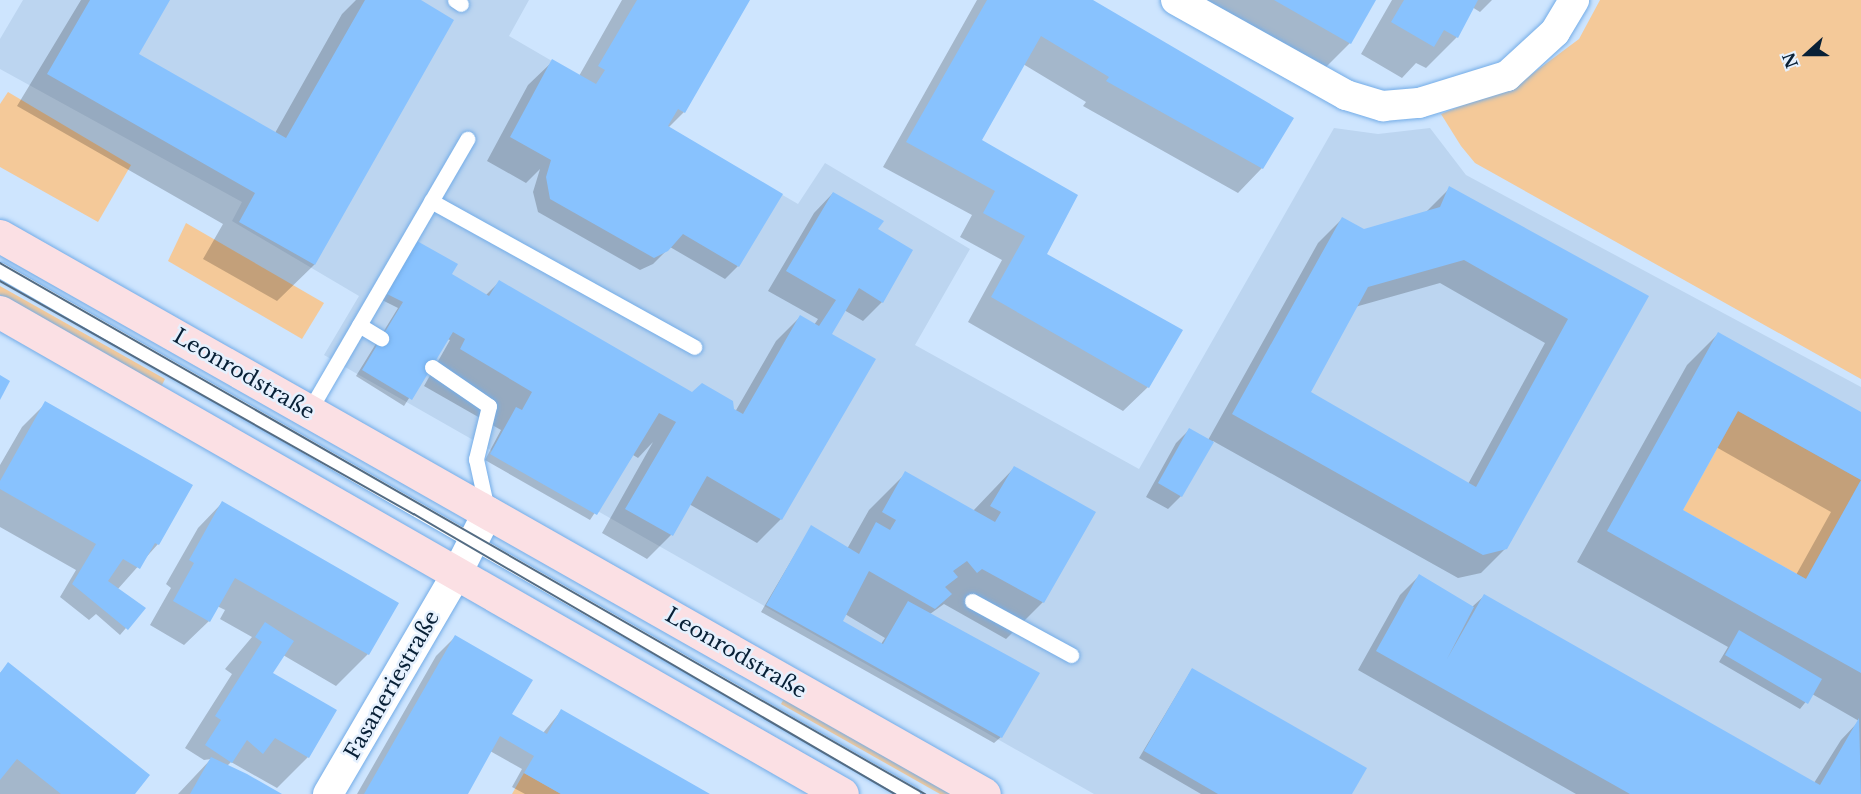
<!DOCTYPE html>
<html>
<head>
<meta charset="utf-8">
<style>
  body { margin:0 }
  #map { position:relative; width:1861px; height:794px; overflow:hidden; background:#cee5fe; font-family:"Libre Baskerville",serif }
  div>[style] { position:absolute }
  [style*='--x'] { left:calc(var(--x)*1px); top:calc(var(--y)*1px); width:calc(var(--w)*1px); rotate:calc(var(--a)*1deg) }
  .built>* { inset:0; background:#bcd5f0 }
  .green>* { inset:0; background:#f4c999 }
  .shadow>* { inset:0; background:#0003 }
  .building>* { inset:0; background:#88c2fe }
  .roads { filter:drop-shadow(0 0 2px #73ace7) drop-shadow(0 0 2px #73ace7) }
  .service>* { height:15px; margin:-7.5px; padding:0 7.5px; transform-origin:7.5px; border-radius:7.5px; background:#fff }
  .minor>* { height:30px; margin:-15px; padding:0 15px; transform-origin:15px; border-radius:15px; background:#fff }
  .secondary>* { height:33px; margin:-16.5px; padding:0 16.5px; transform-origin:16.5px; border-radius:16.5px; background:#fbe0e4 }
  .tram>* { height:1.5px; margin:-0.75px; padding:0 0.75px; transform-origin:0.75px; border-radius:0.75px; background:#546c83 }
  span { translate:-50% -50%; white-space:nowrap; text-align:center; line-height:1.15; -webkit-text-stroke:5px #e6f1fe; paint-order:stroke }
  .street-label { font-size:21px; color:#082036 }
  .north { position:absolute; left:1777px; top:24px; width:60px; height:60px; -webkit-text-stroke:4px #e6f1fe; paint-order:stroke; rotate:249deg; font-size:16px; font-weight:700; line-height:24px; text-align:center; color:#082036 }
  .north::after { content:''; display:block; margin:auto; width:21px; height:27px; background:#082036; clip-path:polygon(50% 0,100% 100%,50% 72%,0 100%) }
</style>
</head>
<body>
<div id="map">
  <div class="built">
    <i style="clip-path:polygon(23px 0,529px 0,509px 36px,798px 204px,825px 163px,970px 249px,915px 345px,1139px 469px,1334px 128px,1378px 134px,1430px 128px,1466px 175px,1861px 387px,1861px 794px,1094px 794px,324px 355px,359px 296px,232px 221px,242px 202px,0 69px,0 39px)"></i>
  </div>
  <div class="green">
    <i style="clip-path:polygon(1600px 0,1861px 0,1861px 379px,1475px 163px,1461px 146px,1441px 114px,1524px 80px,1579px 39px)"></i>
    <i style="clip-path:polygon(8px 92px,131px 165px,98px 222px,0 167px,0 104px)"></i>
    <i style="clip-path:polygon(186px 223px,324px 303px,302px 339px,168px 261px)"></i>
    <i style="clip-path:polygon(0 286px,165px 379px,160px 389px,0 295px)"></i>
    <i style="clip-path:polygon(1738px 411px,1861px 480px,1806px 579px,1683px 510px)"></i>
    <i style="clip-path:polygon(786px 695px,961px 794px,940px 794px,781px 704px)"></i>
    <i style="clip-path:polygon(524px 773px,561px 794px,512px 794px)"></i>
  </div>
  <div class="shadow">
    <i style="clip-path:polygon(81px 0,168px 0,136px 54px,275px 133px,342px 14px,356px 0,418px 0,452px 20px,314px 265px,277px 301px,203px 259px,223px 224px,17px 106px)"></i>
    <i style="clip-path:polygon(622px 0,748px 0,684px 112px,668px 128px,738px 266px,725px 279px,670px 247px,653px 264px,640px 270px,538px 212px,533px 192px,540px 169px,526px 183px,487px 161px,528px 85px,553px 61px,579px 76px)"></i>
    <i style="clip-path:polygon(977px 0,1090px 0,1262px 168px,1238px 193px,1083px 106px,1086px 102px,1023px 64px,980px 141px,1045px 255px,1148px 387px,1123px 411px,968px 322px,1002px 260px,960px 237px,972px 215px,883px 167px)"></i>
    <i style="clip-path:polygon(1186px 0,1374px 0,1350px 43px,1318px 75px)"></i>
    <i style="clip-path:polygon(1392px 0,1492px 0,1480px 12px,1472px 7px,1457px 37px,1426px 68px,1416px 63px,1402px 78px,1361px 54px)"></i>
    <i style="clip-path:polygon(evenodd,1450px 188px,1647px 296px,1506px 548px,1481px 573px,1458px 578px,1213px 441px,1181px 496px,1168px 509px,1146px 497px,1176px 443px,1189px 430px,1208px 440px,1318px 243px,1342px 219px,1364px 231px,1426px 212px,1450px 188px,1440px 283px,1545px 343px,1468px 484px,1309px 392px,1355px 307px,1440px 283px)"></i>
    <i style="clip-path:polygon(833px 193px,875px 230px,882px 302px,863px 321px,844px 310px,831px 333px,781px 519px,757px 543px,689px 504px,671px 535px,647px 559px,602px 533px,653px 442px,638px 458px,633px 455px,590px 520px,485px 460px,501px 430px,424px 386px,450px 340px,447px 339px,404px 406px,356px 376px,398px 308px,382px 300px,417px 243px,450px 274px,485px 296px,499px 282px,693px 394px,735px 412px,776px 341px,800px 317px,814px 325px,818px 319px,768px 291px,814px 213px)"></i>
    <i style="clip-path:polygon(evenodd,1718px 334px,1861px 414px,1861px 794px,1576px 794px,1358px 670px,1400px 595px,1419px 576px,1472px 607px,1484px 596px,1814px 783px,1841px 740px,1859px 721px,1812px 694px,1800px 709px,1719px 662px,1728px 647px,1577px 562px,1687px 365px,1718px 334px,1716px 447px,1831px 512px,1796px 575px,1681px 510px,1716px 447px)"></i>
    <i style="clip-path:polygon(46px 403px,158px 544px,117px 590px,143px 608px,120px 635px,96px 614px,89px 620px,60px 597px,76px 570px,0 527px,0 465px,22px 427px)"></i>
    <i style="clip-path:polygon(evenodd,1014px 468px,1043px 602px,1006px 639px,944px 604px,930px 614px,1001px 737px,994px 743px,761px 612px,811px 527px,847px 549px,869px 510px,906px 473px,973px 511px,1014px 468px,845px 614px,885px 638px,881px 644px,841px 621px,845px 614px)"></i>
    <i style="clip-path:polygon(222px 503px,397px 603px,368px 654px,336px 686px,283px 655px,271px 673px,308px 757px,277px 788px,231px 762px,226px 767px,278px 794px,178px 794px,211px 759px,204px 760px,185px 748px,232px 674px,225px 669px,252px 637px,220px 619px,225px 610px,217px 606px,209px 621px,184px 645px,150px 625px,171px 588px,166px 584px,198px 528px)"></i>
    <i style="clip-path:polygon(455px 637px,511px 715px,543px 733px,561px 711px,707px 794px,525px 794px,512px 787px,522px 769px,490px 751px,466px 794px,357px 794px,436px 656px)"></i>
    <i style="clip-path:polygon(9px 664px,133px 794px,0 794px,0 673px)"></i>
    <i style="clip-path:polygon(1192px 669px,1350px 794px,1201px 794px,1139px 758px)"></i>
  </div>
  <div class="building">
    <i style="clip-path:polygon(90px 0,170px 0,139px 54px,286px 138px,365px 0,421px 0,454px 20px,315px 265px,239px 222px,255px 193px,47px 74px)"></i>
    <i style="clip-path:polygon(637px 0,750px 0,685px 113px,678px 109px,668px 126px,783px 194px,739px 267px,683px 234px,668px 251px,654px 258px,550px 199px,546px 177px,551px 160px,510px 137px,552px 59px,596px 84px,605px 70px,598px 66px)"></i>
    <i style="clip-path:polygon(987px 0,1093px 0,1294px 118px,1263px 169px,1106px 81px,1109px 77px,1041px 36px,982px 140px,1078px 195px,1047px 254px,1183px 330px,1149px 388px,991px 297px,1025px 236px,983px 213px,995px 191px,906px 142px)"></i>
    <i style="clip-path:polygon(1274px 0,1376px 0,1351px 44px)"></i>
    <i style="clip-path:polygon(1404px 0,1478px 0,1458px 38px,1444px 30px,1434px 47px,1391px 22px)"></i>
    <i style="clip-path:polygon(evenodd,1449px 186px,1649px 296px,1507px 549px,1483px 555px,1232px 414px,1342px 217px,1364px 229px,1440px 207px,1449px 186px,1464px 260px,1568px 319px,1476px 487px,1311px 392px,1368px 287px,1464px 260px)"></i>
    <i style="clip-path:polygon(833px 192px,884px 221px,878px 229px,913px 250px,883px 303px,859px 288px,832px 334px,876px 359px,782px 520px,707px 476px,673px 536px,625px 509px,676px 422px,659px 413px,597px 515px,490px 454px,516px 407px,522px 410px,532px 392px,460px 349px,465px 339px,453px 332px,412px 400px,362px 370px,403px 302px,387px 294px,417px 241px,458px 264px,452px 274px,489px 296px,499px 280px,692px 392px,702px 383px,733px 401px,734px 409px,743px 414px,800px 315px,819px 326px,836px 300px,786px 271px)"></i>
    <i style="clip-path:polygon(1718px 332px,1861px 412px,1861px 480px,1738px 411px,1683px 510px,1806px 579px,1861px 480px,1861px 673px,1607px 531px)"></i>
    <i style="clip-path:polygon(0 375px,10px 381px,0 400px)"></i>
    <i style="clip-path:polygon(45px 401px,193px 485px,159px 545px,155px 543px,140px 569px,123px 559px,108px 581px,146px 608px,128px 630px,72px 584px,96px 544px,0 489px,0 481px)"></i>
    <i style="clip-path:polygon(1189px 428px,1214px 442px,1182px 497px,1158px 483px)"></i>
    <i style="clip-path:polygon(1014px 466px,1096px 512px,1044px 603px,982px 569px,977px 573px,967px 561px,953px 571px,958px 577px,945px 587px,952px 594px,935px 609px,869px 571px,843px 621px,883px 644px,908px 601px,1040px 673px,1002px 738px,766px 605px,811px 525px,859px 554px,876px 522px,890px 530px,896px 520px,882px 512px,905px 471px,995px 522px,1001px 512px,990px 506px)"></i>
    <i style="clip-path:polygon(222px 501px,399px 603px,369px 655px,235px 578px,210px 622px,173px 601px,194px 563px,189px 560px)"></i>
    <i style="clip-path:polygon(1419px 574px,1474px 607px,1447px 659px,1484px 594px,1820px 785px,1859px 718px,1861px 794px,1630px 794px,1376px 651px)"></i>
    <i style="clip-path:polygon(265px 622px,294px 641px,273px 673px,337px 710px,309px 758px,275px 738px,263px 754px,247px 740px,232px 763px,205px 745px,221px 720px,215px 716px,262px 642px,255px 637px)"></i>
    <i style="clip-path:polygon(1739px 630px,1822px 679px,1808px 704px,1725px 655px)"></i>
    <i style="clip-path:polygon(455px 635px,533px 680px,512px 714px,547px 734px,561px 709px,710px 794px,561px 794px,524px 773px,534px 756px,500px 736px,468px 794px,364px 794px)"></i>
    <i style="clip-path:polygon(8px 662px,150px 775px,135px 794px,61px 794px,17px 759px,0 780px,0 673px)"></i>
    <i style="clip-path:polygon(1192px 668px,1367px 768px,1352px 794px,1218px 794px,1144px 751px)"></i>
    <i style="clip-path:polygon(211px 757px,247px 774px,282px 794px,190px 794px)"></i>
  </div>
  <div class="roads">
    <div class="service">
      <i style="--x:455;--y:0;--w:7;--a:34"></i>
      <i style="--x:431;--y:201;--w:301;--a:29"></i>
      <i style="--x:0;--y:270;--w:1052;--a:29.88"></i>
      <i style="--x:359;--y:325;--w:26;--a:31"></i>
      <i style="--x:432;--y:367;--w:69;--a:34.4"></i>
      <i style="--x:489;--y:406;--w:55;--a:103.8"></i>
      <i style="--x:476;--y:459;--w:51;--a:77.6"></i>
      <i style="--x:309;--y:411;--w:315;--a:-59.8"></i>
      <i style="--x:972;--y:601;--w:113;--a:28.6"></i>
    </div>
    <div class="minor">
      <i style="--x:1176;--y:0;--w:195;--a:29.2"></i>
      <i style="--x:1346;--y:95;--w:39;--a:17"></i>
      <i style="--x:1383;--y:106;--w:36;--a:-5"></i>
      <i style="--x:1419;--y:103;--w:92;--a:-17.1"></i>
      <i style="--x:1507;--y:76;--w:65;--a:-42.5"></i>
      <i style="--x:1555;--y:32;--w:37;--a:-59"></i>
      <i style="--x:328;--y:794;--w:254;--a:-59.7"></i>
      <i style="--x:456;--y:575;--w:71;--a:-63.1"></i>
    </div>
    <div class="secondary">
      <i style="--x:0;--y:236;--w:1131;--a:29.56"></i>
      <i style="--x:0;--y:312;--w:970;--a:29.79"></i>
    </div>
  </div>
  <div class="tram">
    <i style="--x:0;--y:263;--w:1067;--a:29.86"></i>
    <i style="--x:0;--y:281;--w:475;--a:29.4"></i>
    <i style="--x:414;--y:514;--w:557;--a:30.2"></i>
  </div>
  <div class="street-label">
    <span style="left:244px;top:374px;rotate:30deg">Leonrodstraße</span>
    <span style="left:736px;top:653px;rotate:30deg">Leonrodstraße</span>
    <span style="left:392px;top:685px;rotate:-60deg">Fasaneriestraße</span>
  </div>
  <div class="north">N</div>
</div>
</body>
</html>
